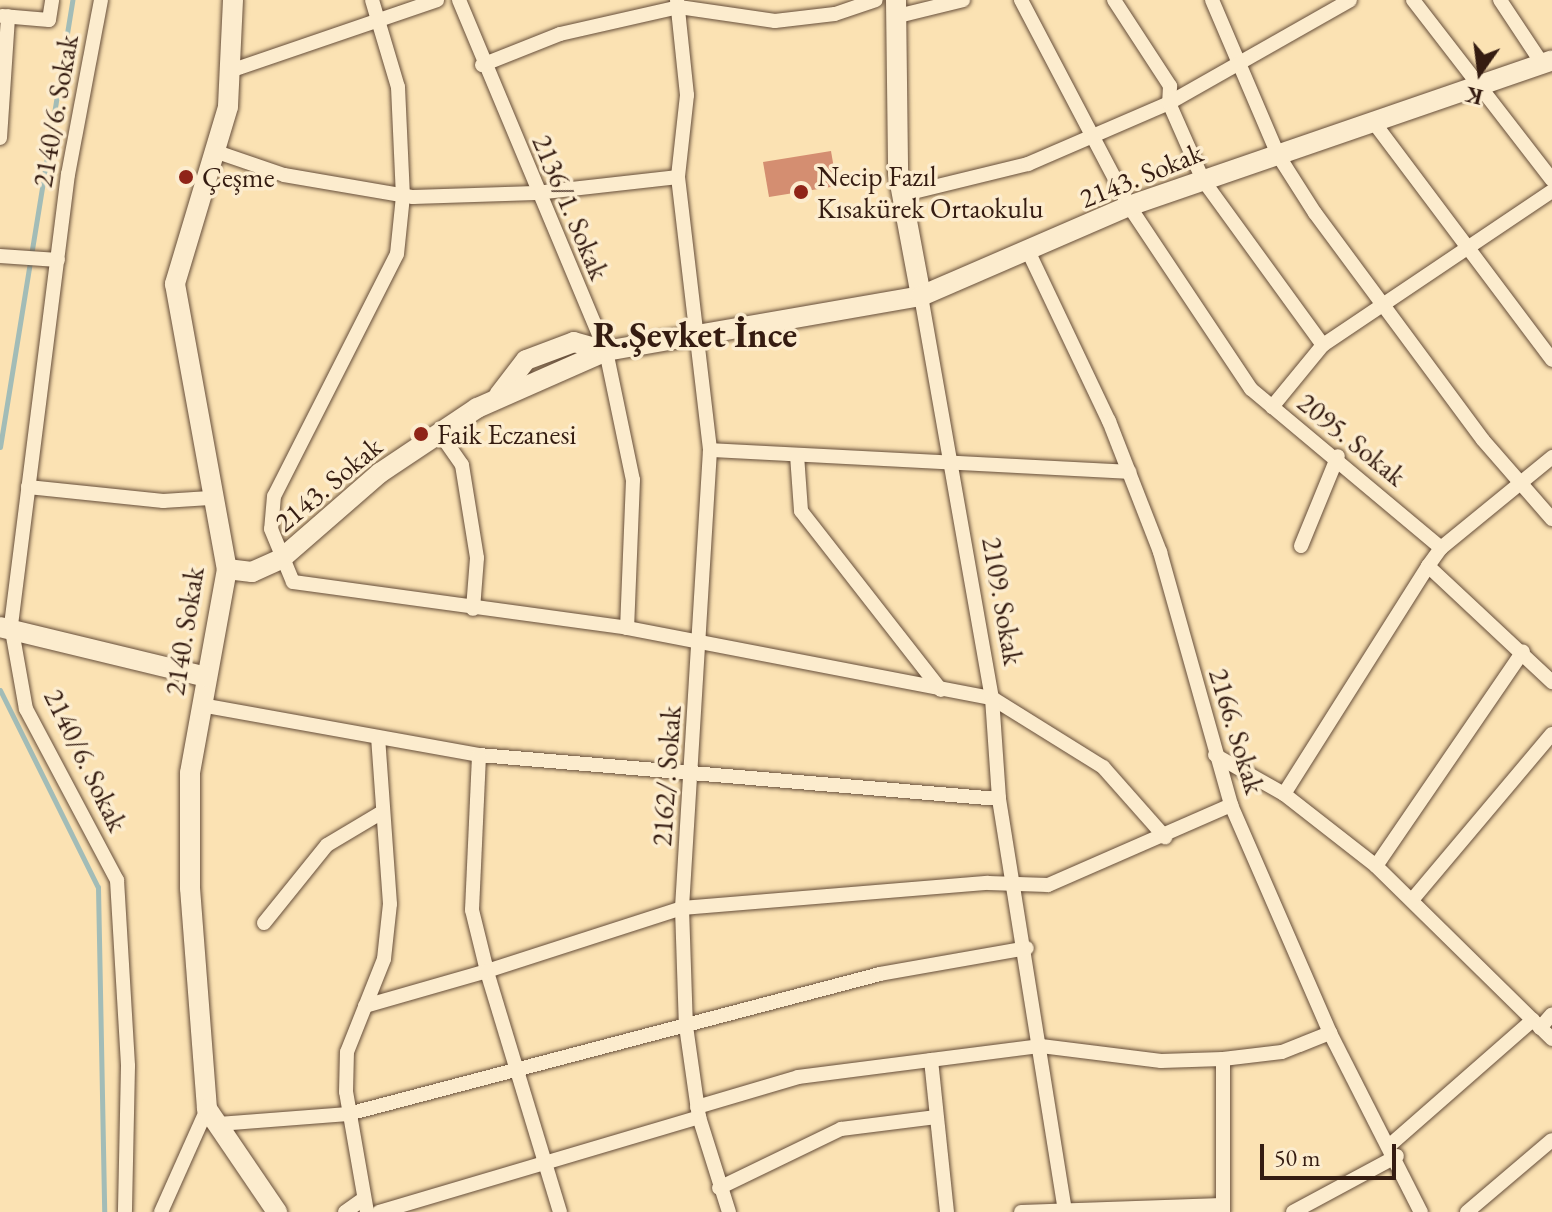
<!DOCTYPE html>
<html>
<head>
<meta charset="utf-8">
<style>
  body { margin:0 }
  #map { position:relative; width:1552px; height:1212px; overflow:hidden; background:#fbe2b3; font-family:"EB Garamond",serif }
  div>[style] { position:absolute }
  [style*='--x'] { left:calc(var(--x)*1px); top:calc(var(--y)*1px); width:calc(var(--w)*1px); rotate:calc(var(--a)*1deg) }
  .stream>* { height:5px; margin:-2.5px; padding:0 2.5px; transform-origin:2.5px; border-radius:2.5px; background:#a2bcb7 }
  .building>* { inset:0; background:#d48e71 }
  .roads { filter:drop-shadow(0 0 2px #664e3a) drop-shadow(0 0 2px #664e3a) }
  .street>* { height:14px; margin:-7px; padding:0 7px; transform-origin:7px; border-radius:7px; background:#fcecce }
  .secondary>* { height:20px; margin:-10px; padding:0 10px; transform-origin:10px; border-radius:10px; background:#fcecce }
  .dots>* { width:22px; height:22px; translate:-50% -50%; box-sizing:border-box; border:4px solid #fcecce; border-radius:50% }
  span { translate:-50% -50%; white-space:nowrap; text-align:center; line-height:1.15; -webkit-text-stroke:7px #fcecce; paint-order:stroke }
  .street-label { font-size:28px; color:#351c11 }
  .poi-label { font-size:28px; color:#351c11 }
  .left { translate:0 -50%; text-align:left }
  .district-label { font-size:36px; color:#351c11; font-weight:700 }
  .north { position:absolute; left:1440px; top:32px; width:80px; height:80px; -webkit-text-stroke:6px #fcecce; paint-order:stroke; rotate:194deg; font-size:22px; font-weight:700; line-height:32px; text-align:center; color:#351c11 }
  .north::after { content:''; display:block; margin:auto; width:28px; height:36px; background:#351c11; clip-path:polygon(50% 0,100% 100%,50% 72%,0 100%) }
  .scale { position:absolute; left:1260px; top:1144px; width:136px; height:36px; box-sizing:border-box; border:4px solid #351c11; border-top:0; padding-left:10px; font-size:24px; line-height:28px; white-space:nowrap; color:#351c11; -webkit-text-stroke:6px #fcecce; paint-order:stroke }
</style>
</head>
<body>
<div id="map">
  <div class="stream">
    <i style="--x:0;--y:447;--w:453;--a:-80.8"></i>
    <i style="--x:0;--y:690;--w:220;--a:63.6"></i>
    <i style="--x:98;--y:887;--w:325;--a:88.9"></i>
  </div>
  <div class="building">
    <i style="clip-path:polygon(831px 151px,837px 186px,769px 197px,763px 162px)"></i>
  </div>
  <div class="roads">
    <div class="street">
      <i style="--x:101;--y:0;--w:177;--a:100.7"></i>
      <i style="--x:68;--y:174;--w:455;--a:97.2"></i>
      <i style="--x:11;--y:625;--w:85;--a:79.9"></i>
      <i style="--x:26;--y:709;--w:194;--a:62"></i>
      <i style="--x:117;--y:880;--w:186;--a:86.6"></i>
      <i style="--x:128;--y:1066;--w:146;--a:91.2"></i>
      <i style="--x:372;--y:0;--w:91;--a:73.4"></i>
      <i style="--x:398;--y:87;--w:109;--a:87.4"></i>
      <i style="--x:403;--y:196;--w:58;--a:95.9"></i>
      <i style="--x:397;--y:254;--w:271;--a:116.9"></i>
      <i style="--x:274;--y:496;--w:33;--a:95"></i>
      <i style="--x:271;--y:529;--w:57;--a:67.5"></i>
      <i style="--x:293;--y:582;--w:337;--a:7.8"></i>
      <i style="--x:627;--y:628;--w:372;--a:10.9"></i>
      <i style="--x:992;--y:698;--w:131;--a:31.9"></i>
      <i style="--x:1103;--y:767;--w:94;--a:48.5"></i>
      <i style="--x:459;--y:0;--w:381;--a:67.3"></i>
      <i style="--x:606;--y:351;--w:132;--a:78.2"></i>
      <i style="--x:633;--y:480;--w:148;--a:92.3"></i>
      <i style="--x:677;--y:0;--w:96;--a:84"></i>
      <i style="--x:687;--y:95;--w:82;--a:96.3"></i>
      <i style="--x:678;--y:177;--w:275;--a:83.3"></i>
      <i style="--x:710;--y:450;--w:459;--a:93.5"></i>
      <i style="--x:682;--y:908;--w:118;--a:88.1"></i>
      <i style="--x:686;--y:1026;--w:92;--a:81.9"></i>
      <i style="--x:699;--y:1117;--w:100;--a:72.5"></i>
      <i style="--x:1021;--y:0;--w:233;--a:62.3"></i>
      <i style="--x:1129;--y:206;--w:220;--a:56.3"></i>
      <i style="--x:1251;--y:389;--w:248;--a:39.9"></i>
      <i style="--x:1441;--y:548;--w:22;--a:126"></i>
      <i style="--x:1428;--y:566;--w:170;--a:43.1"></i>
      <i style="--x:1114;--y:0;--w:103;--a:56.9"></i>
      <i style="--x:1170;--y:86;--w:17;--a:93"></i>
      <i style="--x:1169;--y:103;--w:84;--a:66.2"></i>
      <i style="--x:1203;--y:180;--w:204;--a:54"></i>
      <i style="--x:1212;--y:0;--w:168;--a:66.9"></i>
      <i style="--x:1278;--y:155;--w:69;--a:57.5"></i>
      <i style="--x:1315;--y:213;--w:282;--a:53.5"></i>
      <i style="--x:1483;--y:440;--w:105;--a:48.9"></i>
      <i style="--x:1413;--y:0;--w:227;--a:52.3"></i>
      <i style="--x:1500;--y:0;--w:74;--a:56.5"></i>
      <i style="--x:2;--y:16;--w:47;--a:4.9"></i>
      <i style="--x:49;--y:20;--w:20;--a:-81"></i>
      <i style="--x:898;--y:16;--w:67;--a:-13.8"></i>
      <i style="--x:482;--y:65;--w:84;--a:-21.7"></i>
      <i style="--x:560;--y:34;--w:122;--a:-12.8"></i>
      <i style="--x:679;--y:7;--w:97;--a:8.3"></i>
      <i style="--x:775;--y:21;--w:60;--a:-6.7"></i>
      <i style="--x:835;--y:14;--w:43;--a:-18.9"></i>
      <i style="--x:230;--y:71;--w:219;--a:-18.9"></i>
      <i style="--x:1372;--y:120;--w:300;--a:53.1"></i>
      <i style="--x:0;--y:138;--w:122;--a:-86.2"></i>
      <i style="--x:217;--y:152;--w:71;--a:18.9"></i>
      <i style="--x:284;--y:175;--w:131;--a:9.7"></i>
      <i style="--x:413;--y:197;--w:123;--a:-1.9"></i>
      <i style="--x:536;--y:193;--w:143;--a:-6.4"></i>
      <i style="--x:901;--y:195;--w:131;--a:-13.7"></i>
      <i style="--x:1028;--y:164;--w:154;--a:-23.4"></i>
      <i style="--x:1169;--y:103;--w:208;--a:-29.6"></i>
      <i style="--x:1030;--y:255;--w:184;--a:64.6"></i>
      <i style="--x:1109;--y:421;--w:141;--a:68.7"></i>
      <i style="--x:1160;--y:552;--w:263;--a:74.3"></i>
      <i style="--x:1231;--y:805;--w:249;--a:66.5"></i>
      <i style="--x:1330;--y:1033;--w:201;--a:63.1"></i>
      <i style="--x:0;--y:256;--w:58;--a:3.9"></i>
      <i style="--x:921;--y:296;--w:408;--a:80"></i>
      <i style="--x:992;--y:698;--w:101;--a:86"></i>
      <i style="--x:999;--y:799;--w:418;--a:80.9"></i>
      <i style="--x:1272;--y:407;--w:80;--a:-50.6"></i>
      <i style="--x:1323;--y:345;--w:276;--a:-33.9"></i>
      <i style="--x:439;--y:432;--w:40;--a:55.1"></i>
      <i style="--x:462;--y:465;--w:94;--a:80.8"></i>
      <i style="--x:477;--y:558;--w:51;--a:94.5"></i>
      <i style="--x:710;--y:450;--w:420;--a:3"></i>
      <i style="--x:797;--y:455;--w:56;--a:85.9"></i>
      <i style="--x:801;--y:511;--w:227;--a:52"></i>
      <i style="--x:28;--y:487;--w:136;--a:5.9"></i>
      <i style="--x:163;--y:501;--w:47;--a:-3.7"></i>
      <i style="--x:1301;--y:546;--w:97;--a:-67.7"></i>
      <i style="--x:1441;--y:548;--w:144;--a:-39.3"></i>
      <i style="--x:201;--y:705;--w:282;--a:10.2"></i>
      <i style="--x:479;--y:755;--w:522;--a:4.84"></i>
      <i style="--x:1215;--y:755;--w:79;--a:29.5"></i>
      <i style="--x:1284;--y:794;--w:117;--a:38"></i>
      <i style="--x:1376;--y:866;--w:247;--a:44.5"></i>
      <i style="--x:1284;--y:794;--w:270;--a:-57.7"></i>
      <i style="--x:1376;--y:866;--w:260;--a:-55.6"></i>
      <i style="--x:1412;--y:900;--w:217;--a:-49.9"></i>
      <i style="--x:264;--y:923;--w:100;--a:-51.1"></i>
      <i style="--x:327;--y:845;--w:61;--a:-30.8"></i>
      <i style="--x:365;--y:1006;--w:127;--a:-16"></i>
      <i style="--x:487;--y:971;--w:63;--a:-103.8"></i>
      <i style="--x:472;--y:910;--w:155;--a:-87.4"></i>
      <i style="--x:1540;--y:1028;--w:18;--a:-49"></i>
      <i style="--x:931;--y:1060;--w:153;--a:84"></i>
      <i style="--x:697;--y:1107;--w:105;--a:-16.5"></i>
      <i style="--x:798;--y:1077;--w:245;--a:-7.3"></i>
      <i style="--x:1041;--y:1046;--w:121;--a:7.1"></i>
      <i style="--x:1161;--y:1061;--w:62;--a:-1.8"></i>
      <i style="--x:1223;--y:1059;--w:59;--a:-6.8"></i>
      <i style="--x:1282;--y:1052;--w:52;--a:-21.6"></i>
      <i style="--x:219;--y:1124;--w:129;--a:-4.4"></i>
      <i style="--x:348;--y:1114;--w:550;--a:-14.74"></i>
      <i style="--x:880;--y:974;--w:149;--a:-10"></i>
      <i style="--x:1390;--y:1145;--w:190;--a:-41.2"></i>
      <i style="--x:719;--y:1188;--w:136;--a:-25.8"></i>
      <i style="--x:841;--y:1129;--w:96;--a:-7.2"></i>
      <i style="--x:161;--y:1212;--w:113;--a:-65.9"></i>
      <i style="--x:345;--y:1212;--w:19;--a:-35"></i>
      <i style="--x:367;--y:1212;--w:122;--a:-99.9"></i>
      <i style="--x:346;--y:1092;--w:40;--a:-88.6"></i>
      <i style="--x:347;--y:1052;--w:100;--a:-68.3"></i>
      <i style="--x:384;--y:959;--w:55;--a:-83.8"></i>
      <i style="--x:390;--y:904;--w:167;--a:-94.1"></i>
      <i style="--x:379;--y:1212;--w:334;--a:-16.5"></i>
      <i style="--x:560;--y:1212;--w:252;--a:-106.9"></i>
      <i style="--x:487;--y:971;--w:205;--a:-17.9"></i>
      <i style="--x:682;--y:908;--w:307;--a:-4.7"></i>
      <i style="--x:988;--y:883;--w:60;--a:1.9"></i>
      <i style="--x:1048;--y:885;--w:200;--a:-23.6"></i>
      <i style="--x:1021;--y:1212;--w:201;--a:-2"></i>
      <i style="--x:1223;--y:1212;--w:153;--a:-90"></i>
      <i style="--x:1293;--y:1212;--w:118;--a:-28.3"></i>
      <i style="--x:1467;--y:1212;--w:111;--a:-40.3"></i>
    </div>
    <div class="secondary">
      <i style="--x:233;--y:0;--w:107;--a:92.7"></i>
      <i style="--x:228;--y:107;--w:185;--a:106.7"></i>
      <i style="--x:175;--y:284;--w:290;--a:79.7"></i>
      <i style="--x:227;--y:569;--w:207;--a:100.3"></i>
      <i style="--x:190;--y:773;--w:115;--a:90"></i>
      <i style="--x:190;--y:888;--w:222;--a:85.6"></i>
      <i style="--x:207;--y:1109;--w:125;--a:55.8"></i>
      <i style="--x:896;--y:0;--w:173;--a:89.3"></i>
      <i style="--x:898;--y:173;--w:125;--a:79.4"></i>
      <i style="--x:499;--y:395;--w:44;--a:-52.4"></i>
      <i style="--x:526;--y:360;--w:51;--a:-20.6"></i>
      <i style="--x:574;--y:342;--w:33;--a:16"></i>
      <i style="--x:227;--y:569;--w:25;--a:7"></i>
      <i style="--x:252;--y:572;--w:32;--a:-24"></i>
      <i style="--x:281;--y:559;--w:131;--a:-41"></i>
      <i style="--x:380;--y:473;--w:117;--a:-33.8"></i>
      <i style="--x:477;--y:408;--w:141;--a:-23.8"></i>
      <i style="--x:606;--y:351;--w:320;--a:-9.9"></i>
      <i style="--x:921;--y:296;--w:227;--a:-23.4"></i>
      <i style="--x:1129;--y:206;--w:447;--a:-19"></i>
      <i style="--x:0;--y:627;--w:212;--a:13.6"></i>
    </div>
  </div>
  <div class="dots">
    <i style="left:186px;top:177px;background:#8f2418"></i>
    <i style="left:801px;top:192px;background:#8f2418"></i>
    <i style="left:421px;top:434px;background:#8f2418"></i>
  </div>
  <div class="street-label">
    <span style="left:55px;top:111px;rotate:-80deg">2140/6. Sokak</span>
    <span style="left:1141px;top:175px;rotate:-22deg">2143. Sokak</span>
    <span style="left:571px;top:207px;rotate:67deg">2136/1. Sokak</span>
    <span style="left:1352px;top:439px;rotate:39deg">2095. Sokak</span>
    <span style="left:328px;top:484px;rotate:-40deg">2143. Sokak</span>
    <span style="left:1003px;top:601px;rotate:80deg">2109. Sokak</span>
    <span style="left:184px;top:631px;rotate:-81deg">2140. Sokak</span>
    <span style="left:1237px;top:731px;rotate:73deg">2166. Sokak</span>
    <span style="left:86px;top:760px;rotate:64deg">2140/6. Sokak</span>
    <span style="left:666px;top:776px;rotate:-86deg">2162/. Sokak</span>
  </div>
  <div class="poi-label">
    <span class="left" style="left:817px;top:192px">Necip Fazıl<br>Kısakürek Ortaokulu</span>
    <span class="left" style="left:202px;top:177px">Çeşme</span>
    <span class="left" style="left:437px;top:434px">Faik Eczanesi</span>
  </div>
  <div class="district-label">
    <span style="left:695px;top:335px">R.Şevket İnce</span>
  </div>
  <div class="north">K</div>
  <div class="scale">50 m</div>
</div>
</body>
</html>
